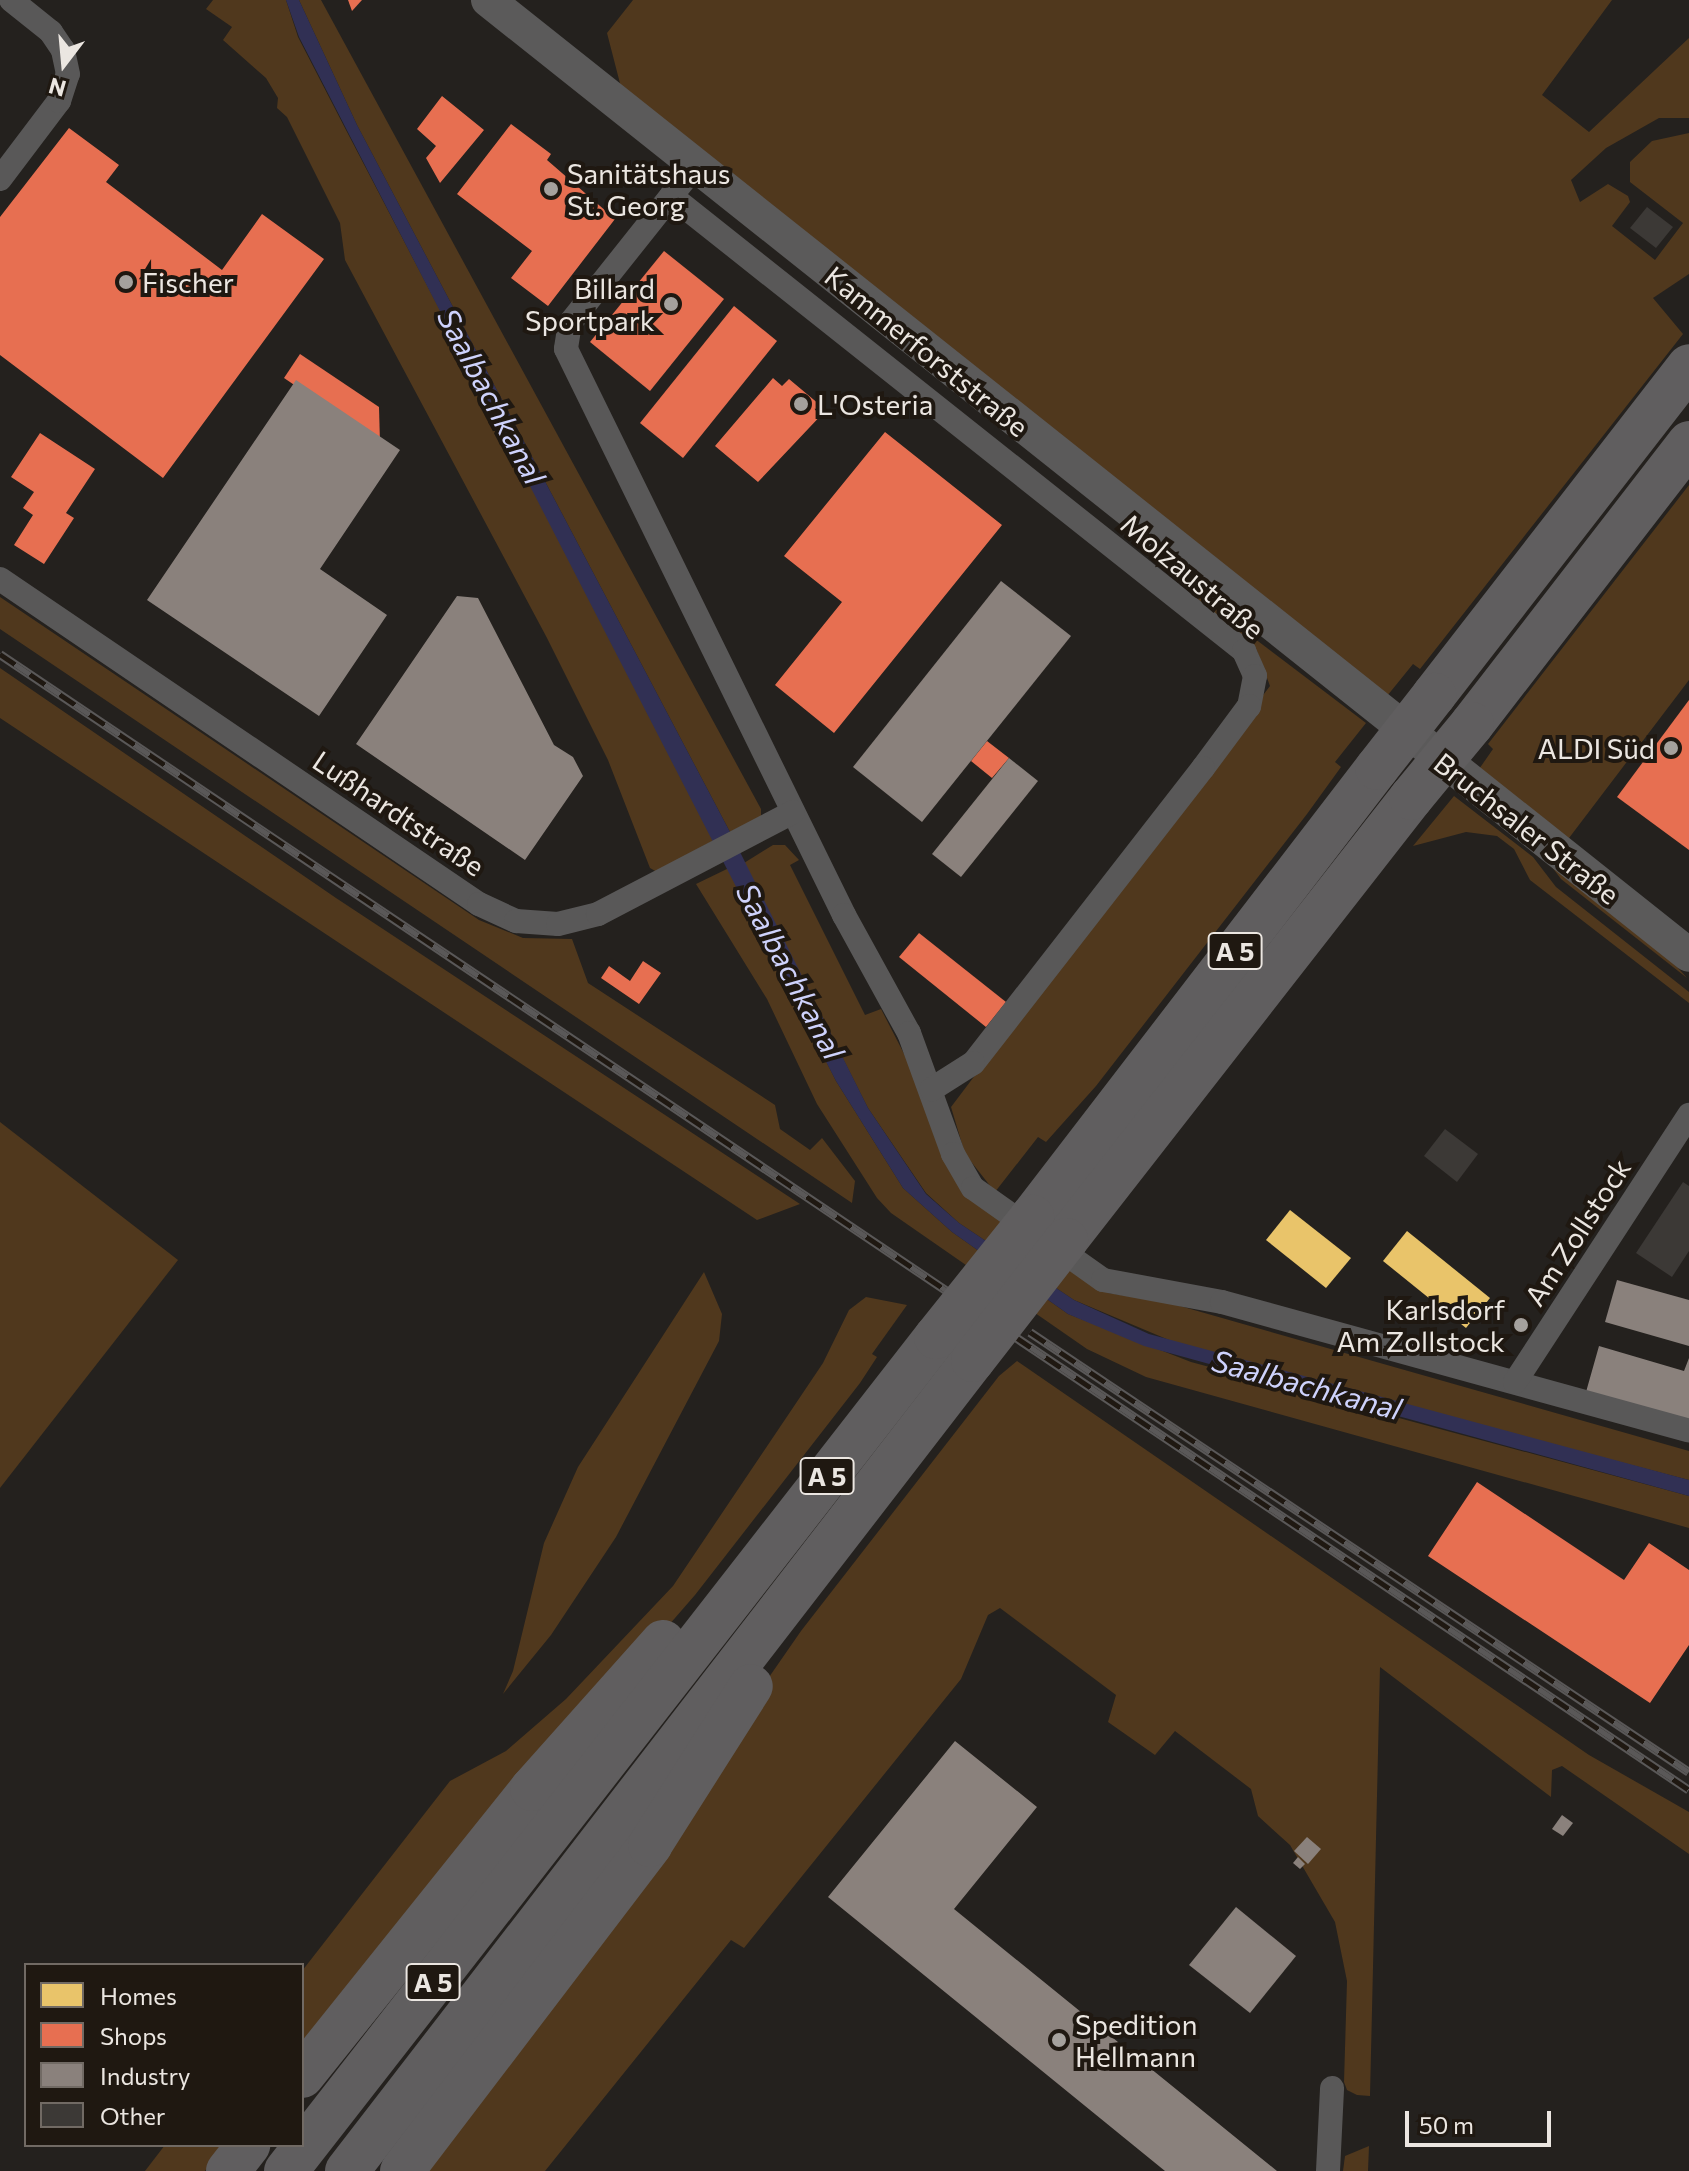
<!DOCTYPE html>
<html>
<head>
<meta charset="utf-8">
<style>
  body { margin:0 }
  #map { position:relative; width:1689px; height:2171px; overflow:hidden; background:#24211e; font-family:Commissioner,sans-serif }
  div>[style] { position:absolute }
  [style*='--x'] { left:calc(var(--x)*1px); top:calc(var(--y)*1px); width:calc(var(--w)*1px); rotate:calc(var(--a)*1deg) }
  .green>* { inset:0; background:#50381d }
  .water>* { inset:0; background:#313054 }
  .homes>* { inset:0; background:#e9c46a }
  .shops>* { inset:0; background:#e76f51 }
  .industry>* { inset:0; background:#8a817c }
  .building>* { inset:0; background:#3c3936 }
  .street>* { height:24px; margin:-12px; padding:0 12px; transform-origin:12px; border-radius:12px; background:#595858 }
  .secondary>* { height:34px; margin:-17px; padding:0 17px; transform-origin:17px; border-radius:17px; background:#5b5a5a }
  .highway>* { height:44px; margin:-22px; padding:0 22px; transform-origin:22px; border-radius:22px; background:#605e5f }
  .rail>* { height:9px; margin-top:-4.5px; transform-origin:0; background:repeating-linear-gradient(90deg,#1f1811 0 18px,#5a5858 0 36px); box-sizing:border-box; border-block:2px solid #5a5858 }
  .highway-bridge>* { height:44px; margin:-22px; padding:0 22px; transform-origin:22px; border-radius:22px; background:#605e5f }
  .dots>* { width:22px; height:22px; translate:-50% -50%; box-sizing:border-box; border:4px solid #1f1811; border-radius:50% }
  span { translate:-50% -50%; white-space:nowrap; text-align:center; line-height:1.15; -webkit-text-stroke:8px #1f1811; paint-order:stroke }
  .shield-label span { padding:2px 6px; background:#1f1811; border:2px solid; border-radius:6px; -webkit-text-stroke-width:0 }
  .shield-label { font-size:26px; color:#ebe6e1; font-weight:700 }
  .poi-label { font-size:28px; color:#ebe6e1 }
  .left { translate:0 -50%; text-align:left }
  .right { translate:-100% -50%; text-align:right }
  .street-label { font-size:28px; color:#ebe6e1 }
  .water-label { font-size:30px; color:#ced2fc; font-style:italic }
  .legend { position:absolute; left:24px; top:1963px; width:280px; height:184px; box-sizing:border-box; background:#1f1811; border:2px solid #716a64; margin:0; padding:10px 14px; list-style:none; font-size:24px; color:#ebe6e1 }
  .legend li { display:flex; align-items:center; gap:16px; height:40px }
  .legend b { width:40px; border:2px solid #716a64 }
  .north { position:absolute; left:24px; top:24px; width:80px; height:80px; -webkit-text-stroke:6px #1f1811; paint-order:stroke; rotate:196deg; font-size:22px; font-weight:700; line-height:32px; text-align:center; color:#ebe6e1 }
  .north::after { content:''; display:block; margin:auto; width:28px; height:36px; background:#ebe6e1; clip-path:polygon(50% 0,100% 100%,50% 72%,0 100%) }
  .scale { position:absolute; left:1405px; top:2111px; width:146px; height:36px; box-sizing:border-box; border:4px solid #ebe6e1; border-top:0; padding-left:10px; font-size:24px; line-height:28px; white-space:nowrap; color:#ebe6e1; -webkit-text-stroke:6px #1f1811; paint-order:stroke }
</style>
</head>
<body>
<div id="map">
  <div class="green">
    <i style="clip-path:polygon(213px 0,286px 0,298px 37px,346px 130px,716px 839px,657px 872px,650px 868px,608px 760px,547px 638px,345px 260px,340px 223px,287px 117px,277px 108px,278px 98px,266px 78px,223px 40px,232px 27px,206px 9px)"></i>
    <i style="clip-path:polygon(299px 0,321px 0,761px 809px,761px 818px,730px 832px,357px 125px)"></i>
    <i style="clip-path:polygon(633px 0,1612px 0,1542px 95px,1589px 132px,1689px 38px,1689px 118px,1659px 118px,1606px 148px,1571px 180px,1580px 202px,1608px 184px,1628px 196px,1630px 202px,1612px 226px,1655px 260px,1683px 223px,1630px 182px,1630px 162px,1652px 141px,1689px 133px,1689px 274px,1653px 298px,1683px 334px,1420px 669px,1413px 664px,1383px 701px,623px 95px,607px 33px)"></i>
    <i style="clip-path:polygon(1689px 485px,1689px 680px,1566px 842px,1477px 772px,1493px 749px,1488px 744px)"></i>
    <i style="clip-path:polygon(1172px 576px,1366px 723px,1335px 762px,1341px 767px,1307px 814px,1096px 1086px,1046px 1142px,1038px 1137px,995px 1192px,965px 1154px,951px 1107px,1270px 686px,1257px 651px)"></i>
    <i style="clip-path:polygon(0 597px,479px 920px,523px 938px,572px 939px,588px 983px,775px 1105px,780px 1129px,810px 1150px,822px 1138px,855px 1181px,852px 1203px,0 629px)"></i>
    <i style="clip-path:polygon(0 668px,336px 898px,800px 1204px,757px 1220px,0 718px)"></i>
    <i style="clip-path:polygon(1454px 796px,1533px 857px,1556px 887px,1689px 992px,1689px 1003px,1530px 880px,1514px 849px,1497px 836px,1466px 832px,1413px 846px)"></i>
    <i style="clip-path:polygon(773px 845px,785px 845px,799px 860px,790px 865px,865px 1015px,881px 1009px,916px 1077px,941px 1154px,1108px 1293px,1166px 1302px,1689px 1451px,1689px 1480px,1195px 1351px,1074px 1300px,959px 1223px,926px 1193px,868px 1108px,744px 863px)"></i>
    <i style="clip-path:polygon(1546px 859px,1672px 961px,1687px 978px,1561px 879px)"></i>
    <i style="clip-path:polygon(729px 868px,836px 1081px,903px 1188px,952px 1232px,1068px 1314px,1191px 1362px,1689px 1496px,1689px 1528px,1146px 1377px,1087px 1349px,891px 1213px,877px 1198px,817px 1104px,767px 999px,696px 884px)"></i>
    <i style="clip-path:polygon(0 1122px,178px 1260px,0 1488px)"></i>
    <i style="clip-path:polygon(704px 1272px,722px 1314px,719px 1341px,616px 1537px,551px 1635px,503px 1694px,513px 1671px,544px 1543px,578px 1467px)"></i>
    <i style="clip-path:polygon(866px 1297px,907px 1305px,872px 1354px,877px 1357px,860px 1383px,695px 1595px,302px 2047px,302px 1971px,450px 1781px,506px 1751px,566px 1699px,673px 1586px,823px 1363px,849px 1310px)"></i>
    <i style="clip-path:polygon(1017px 1361px,1589px 1755px,1689px 1812px,1689px 1854px,1562px 1766px,1552px 1770px,1551px 1797px,1380px 1667px,1370px 2096px,1357px 2095px,1347px 2090px,1344px 2082px,1347px 1981px,1335px 1922px,1290px 1845px,1258px 1816px,1251px 1789px,1175px 1731px,1155px 1755px,1108px 1722px,1116px 1695px,1000px 1608px,988px 1615px,961px 1679px,744px 1948px,731px 1940px,545px 2171px,426px 2171px,801px 1631px,999px 1376px)"></i>
    <i style="clip-path:polygon(165px 2145px,225px 2145px,205px 2171px,145px 2171px)"></i>
    <i style="clip-path:polygon(1369px 2146px,1368px 2171px,1343px 2171px,1345px 2156px)"></i>
  </div>
  <div class="water">
    <i style="clip-path:polygon(286px 0,299px 0,357px 125px,730px 832px,868px 1108px,926px 1194px,959px 1223px,1074px 1300px,1149px 1334px,1689px 1480px,1689px 1496px,1144px 1346px,1068px 1314px,952px 1232px,903px 1188px,836px 1081px,299px 37px)"></i>
  </div>
  <div class="homes">
    <i style="clip-path:polygon(1290px 1210px,1351px 1258px,1326px 1288px,1266px 1240px)"></i>
    <i style="clip-path:polygon(1407px 1231px,1490px 1298px,1466px 1328px,1383px 1261px)"></i>
    <i style="clip-path:polygon(1520px 1319px,1526px 1323px,1521px 1330px,1516px 1326px)"></i>
  </div>
  <div class="shops">
    <i style="clip-path:polygon(348px 0,362px 0,352px 11px)"></i>
    <i style="clip-path:polygon(442px 96px,484px 130px,440px 183px,426px 158px,436px 146px,417px 129px)"></i>
    <i style="clip-path:polygon(511px 124px,551px 154px,547px 160px,615px 219px,548px 306px,511px 278px,532px 251px,457px 194px)"></i>
    <i style="clip-path:polygon(69px 128px,119px 165px,106px 182px,222px 270px,262px 214px,324px 259px,163px 478px,0 355px,0 217px)"></i>
    <i style="clip-path:polygon(664px 251px,724px 299px,650px 391px,590px 342px)"></i>
    <i style="clip-path:polygon(734px 306px,777px 341px,683px 458px,640px 423px)"></i>
    <i style="clip-path:polygon(300px 354px,379px 407px,380px 443px,284px 378px)"></i>
    <i style="clip-path:polygon(773px 378px,782px 386px,789px 379px,826px 410px,758px 482px,715px 446px)"></i>
    <i style="clip-path:polygon(885px 432px,1002px 525px,834px 733px,775px 685px,842px 602px,784px 556px)"></i>
    <i style="clip-path:polygon(40px 433px,95px 469px,66px 513px,74px 518px,44px 564px,14px 545px,33px 515px,23px 508px,34px 492px,11px 477px)"></i>
    <i style="clip-path:polygon(1689px 700px,1689px 850px,1617px 797px)"></i>
    <i style="clip-path:polygon(987px 741px,1009px 758px,992px 778px,971px 761px)"></i>
    <i style="clip-path:polygon(919px 933px,1006px 1002px,986px 1027px,899px 957px)"></i>
    <i style="clip-path:polygon(643px 961px,661px 973px,639px 1004px,601px 978px,609px 966px,630px 981px)"></i>
    <i style="clip-path:polygon(1477px 1482px,1624px 1580px,1649px 1543px,1689px 1570px,1689px 1645px,1650px 1703px,1428px 1556px)"></i>
  </div>
  <div class="industry">
    <i style="clip-path:polygon(296px 380px,400px 450px,320px 569px,387px 615px,319px 716px,147px 600px)"></i>
    <i style="clip-path:polygon(1001px 581px,1071px 636px,922px 822px,853px 767px)"></i>
    <i style="clip-path:polygon(457px 596px,478px 598px,554px 745px,573px 757px,583px 776px,525px 860px,356px 744px)"></i>
    <i style="clip-path:polygon(1009px 758px,1038px 781px,961px 877px,932px 854px)"></i>
    <i style="clip-path:polygon(1617px 1280px,1689px 1300px,1689px 1346px,1605px 1322px)"></i>
    <i style="clip-path:polygon(1599px 1346px,1684px 1371px,1689px 1358px,1689px 1421px,1586px 1392px)"></i>
    <i style="clip-path:polygon(955px 1741px,1037px 1807px,954px 1909px,1277px 2171px,1165px 2171px,828px 1897px)"></i>
    <i style="clip-path:polygon(1562px 1815px,1573px 1823px,1563px 1836px,1552px 1829px)"></i>
    <i style="clip-path:polygon(1307px 1837px,1321px 1849px,1308px 1864px,1294px 1851px)"></i>
    <i style="clip-path:polygon(1298px 1857px,1305px 1864px,1300px 1869px,1293px 1863px)"></i>
    <i style="clip-path:polygon(1236px 1907px,1296px 1956px,1250px 2013px,1189px 1965px)"></i>
  </div>
  <div class="building">
    <i style="clip-path:polygon(1647px 207px,1673px 227px,1656px 248px,1630px 228px)"></i>
    <i style="clip-path:polygon(1445px 1129px,1478px 1154px,1457px 1182px,1424px 1156px)"></i>
    <i style="clip-path:polygon(1683px 1182px,1689px 1186px,1689px 1251px,1672px 1277px,1636px 1253px)"></i>
  </div>
  <div class="street">
    <i style="--x:695;--y:166;--w:201;--a:128.5"></i>
    <i style="--x:570;--y:323;--w:26;--a:99"></i>
    <i style="--x:566;--y:349;--w:631;--a:63.84"></i>
    <i style="--x:844;--y:915;--w:135;--a:61.2"></i>
    <i style="--x:909;--y:1033;--w:129;--a:70"></i>
    <i style="--x:953;--y:1154;--w:39;--a:60"></i>
    <i style="--x:973;--y:1188;--w:159;--a:35.3"></i>
    <i style="--x:1103;--y:1280;--w:121;--a:10.5"></i>
    <i style="--x:1222;--y:1302;--w:484;--a:15.4"></i>
    <i style="--x:0;--y:179;--w:98;--a:-52.9"></i>
    <i style="--x:59;--y:101;--w:28;--a:-72"></i>
    <i style="--x:68;--y:74;--w:25;--a:-102"></i>
    <i style="--x:63;--y:50;--w:22;--a:-124"></i>
    <i style="--x:51;--y:32;--w:51;--a:-141.3"></i>
    <i style="--x:671;--y:196;--w:732;--a:38.45"></i>
    <i style="--x:1244;--y:651;--w:27;--a:66"></i>
    <i style="--x:1255;--y:676;--w:31;--a:101"></i>
    <i style="--x:1249;--y:706;--w:77;--a:126.6"></i>
    <i style="--x:1203;--y:768;--w:374;--a:127.9"></i>
    <i style="--x:973;--y:1063;--w:49;--a:147.6"></i>
    <i style="--x:0;--y:579;--w:579;--a:34.16"></i>
    <i style="--x:479;--y:904;--w:41;--a:24.7"></i>
    <i style="--x:516;--y:921;--w:42;--a:4.1"></i>
    <i style="--x:558;--y:924;--w:41;--a:-14"></i>
    <i style="--x:598;--y:914;--w:220;--a:-27.6"></i>
    <i style="--x:1515;--y:1382;--w:319;--a:-56.9"></i>
    <i style="--x:1328;--y:2171;--w:83;--a:-87.2"></i>
  </div>
  <div class="secondary">
    <i style="--x:488;--y:0;--w:1534;--a:38.49"></i>
  </div>
  <div class="highway">
    <i style="--x:1434;--y:695;--w:416;--a:-52.2"></i>
    <i style="--x:1472;--y:724;--w:355;--a:-52.3"></i>
    <i style="--x:1032;--y:1217;--w:566;--a:-52.46"></i>
    <i style="--x:1066;--y:1240;--w:561;--a:-52.03"></i>
    <i style="--x:302;--y:2076;--w:368;--a:-51.3"></i>
    <i style="--x:532;--y:1789;--w:197;--a:-48.3"></i>
    <i style="--x:228;--y:2171;--w:33;--a:-52"></i>
    <i style="--x:286;--y:2171;--w:1057;--a:-52.07"></i>
    <i style="--x:347;--y:2171;--w:1024;--a:-52.34"></i>
    <i style="--x:402;--y:2171;--w:410;--a:-52.7"></i>
    <i style="--x:650;--y:1845;--w:188;--a:-57.6"></i>
  </div>
  <div class="rail">
    <i style="--x:0;--y:654;--w:2035;--a:33.92"></i>
    <i style="--x:1030;--y:1332;--w:792;--a:33.73"></i>
  </div>
  <div class="highway-bridge">
    <i style="--x:1377;--y:768;--w:93;--a:-52"></i>
    <i style="--x:1411;--y:798;--w:96;--a:-50.5"></i>
    <i style="--x:936;--y:1337;--w:154;--a:-51.3"></i>
    <i style="--x:973;--y:1360;--w:152;--a:-52.2"></i>
  </div>
  <div class="dots">
    <i style="left:551px;top:189px;background:#a5a19d"></i>
    <i style="left:126px;top:282px;background:#a5a19d"></i>
    <i style="left:671px;top:304px;background:#a5a19d"></i>
    <i style="left:801px;top:404px;background:#a5a19d"></i>
    <i style="left:1671px;top:748px;background:#a5a19d"></i>
    <i style="left:1521px;top:1325px;background:#a5a19d"></i>
    <i style="left:1059px;top:2040px;background:#a5a19d"></i>
  </div>
  <div class="shield-label">
    <span style="left:1235px;top:951px">A 5</span>
    <span style="left:827px;top:1476px">A 5</span>
    <span style="left:433px;top:1982px">A 5</span>
  </div>
  <div class="poi-label">
    <span class="left" style="left:567px;top:189px">Sanitätshaus<br>St. Georg</span>
    <span class="left" style="left:142px;top:282px">Fischer</span>
    <span class="right" style="left:655px;top:304px">Billard<br>Sportpark</span>
    <span class="left" style="left:817px;top:404px">L'Osteria</span>
    <span class="right" style="left:1655px;top:748px">ALDI Süd</span>
    <span class="right" style="left:1505px;top:1325px">Karlsdorf<br>Am Zollstock</span>
    <span class="left" style="left:1075px;top:2040px">Spedition<br>Hellmann</span>
  </div>
  <div class="street-label">
    <span style="left:927px;top:351px;rotate:39deg">Kammerforststraße</span>
    <span style="left:1193px;top:576px;rotate:40deg">Molzaustraße</span>
    <span style="left:399px;top:813px;rotate:34deg">Lußhardtstraße</span>
    <span style="left:1527px;top:828px;rotate:38deg">Bruchsaler Straße</span>
    <span style="left:1577px;top:1232px;rotate:-57deg">Am Zollstock</span>
  </div>
  <div class="water-label">
    <span style="left:492px;top:396px;rotate:62deg">Saalbachkanal</span>
    <span style="left:791px;top:971px;rotate:62deg">Saalbachkanal</span>
    <span style="left:1307px;top:1384px;rotate:15deg">Saalbachkanal</span>
  </div>
  <ul class="legend">
  <li><b style="height:22px;background:#e9c46a"></b>Homes</li>
  <li><b style="height:22px;background:#e76f51"></b>Shops</li>
  <li><b style="height:22px;background:#8a817c"></b>Industry</li>
  <li><b style="height:22px;background:#3c3936"></b>Other</li>
  </ul>
  <div class="north">N</div>
  <div class="scale">50 m</div>
</div>
</body>
</html>
